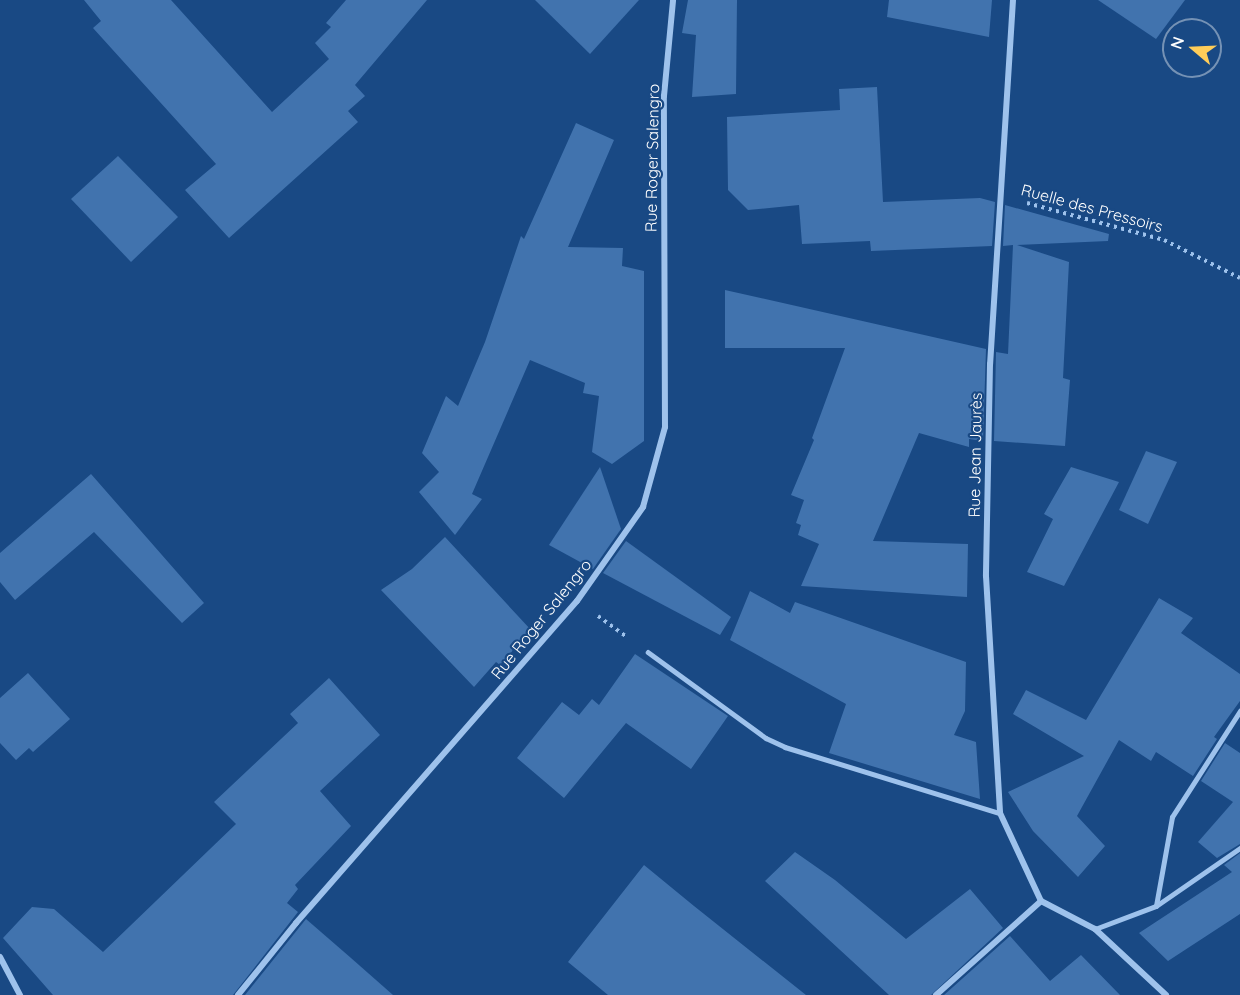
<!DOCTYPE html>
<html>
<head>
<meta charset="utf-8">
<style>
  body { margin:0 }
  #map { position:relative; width:1240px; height:995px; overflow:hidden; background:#194984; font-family:Quicksand,sans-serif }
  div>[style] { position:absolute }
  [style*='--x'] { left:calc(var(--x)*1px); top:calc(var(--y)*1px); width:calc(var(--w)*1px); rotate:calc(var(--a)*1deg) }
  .building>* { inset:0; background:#4173ae }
  .path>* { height:4px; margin-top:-2px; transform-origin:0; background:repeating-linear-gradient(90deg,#9ec2ec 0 3px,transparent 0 7.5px) }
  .lane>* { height:4.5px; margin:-2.25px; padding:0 2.25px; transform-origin:2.25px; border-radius:2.25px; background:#9ec2ec }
  .street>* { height:6px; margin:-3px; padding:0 3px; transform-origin:3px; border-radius:3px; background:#9ec2ec }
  span { translate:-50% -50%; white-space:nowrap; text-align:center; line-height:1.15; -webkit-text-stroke:4.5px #194984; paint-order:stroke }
  .street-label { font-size:16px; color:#fff }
  .north { position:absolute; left:1162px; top:18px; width:60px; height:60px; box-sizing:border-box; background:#194984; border:2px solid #7592b5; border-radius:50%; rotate:289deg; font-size:16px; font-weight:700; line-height:24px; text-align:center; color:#fff }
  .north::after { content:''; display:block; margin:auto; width:21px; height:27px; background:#ffcd59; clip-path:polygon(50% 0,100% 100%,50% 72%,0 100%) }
</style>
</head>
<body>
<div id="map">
  <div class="building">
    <i style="clip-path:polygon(84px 0,171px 0,272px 112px,329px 59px,315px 43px,331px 27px,326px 23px,346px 0,427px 0,355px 85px,365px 96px,348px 111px,358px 122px,229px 238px,185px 190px,216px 164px,93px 28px,101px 21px)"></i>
    <i style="clip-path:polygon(535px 0,639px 0,590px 54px)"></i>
    <i style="clip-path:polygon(688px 0,737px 0,736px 94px,692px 97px,696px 35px,682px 33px)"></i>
    <i style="clip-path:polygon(889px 0,992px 0,989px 37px,887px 17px)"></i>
    <i style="clip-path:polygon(1098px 0,1185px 0,1156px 39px)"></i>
    <i style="clip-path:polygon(877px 87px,883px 202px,980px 198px,995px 202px,992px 246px,871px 251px,870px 241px,802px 244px,799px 205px,748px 210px,728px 190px,727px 117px,840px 110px,839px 89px)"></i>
    <i style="clip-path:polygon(576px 123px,614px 140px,568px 247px,623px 248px,622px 266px,644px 271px,644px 441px,612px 464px,592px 452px,599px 396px,583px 393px,585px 383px,530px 360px,472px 494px,482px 499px,455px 535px,419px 492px,439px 472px,422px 453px,446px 396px,458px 406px,485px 342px,521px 236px,524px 239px)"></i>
    <i style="clip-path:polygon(118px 156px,178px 217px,131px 262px,71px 199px)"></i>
    <i style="clip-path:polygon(1005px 205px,1109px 234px,1108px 241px,1017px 245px,1069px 262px,1063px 378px,1070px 380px,1065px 446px,994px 441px,996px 352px,1008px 354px,1013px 245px,1003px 246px)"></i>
    <i style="clip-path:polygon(725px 290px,986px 349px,983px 441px,969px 439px,969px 447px,919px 433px,873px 541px,968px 544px,967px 597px,801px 586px,819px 544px,798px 535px,801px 525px,796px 523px,804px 500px,791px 495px,814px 440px,812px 438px,845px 348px,725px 348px)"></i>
    <i style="clip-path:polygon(1146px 451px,1177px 462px,1148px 524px,1119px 510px)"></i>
    <i style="clip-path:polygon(600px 467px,621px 529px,593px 569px,549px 545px)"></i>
    <i style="clip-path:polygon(1071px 467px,1119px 482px,1064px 586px,1027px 572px,1053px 519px,1044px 514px)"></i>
    <i style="clip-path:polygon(91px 474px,204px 603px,182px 623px,94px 532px,15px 600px,0 582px,0 553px)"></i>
    <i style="clip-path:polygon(445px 537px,531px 630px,500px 665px,496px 662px,474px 687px,381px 590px,412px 569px)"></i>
    <i style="clip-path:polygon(626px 541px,731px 617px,720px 635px,603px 573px)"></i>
    <i style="clip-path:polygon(750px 591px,790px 613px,795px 602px,966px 662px,965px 711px,954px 735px,976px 742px,980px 799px,829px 753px,846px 704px,730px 640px)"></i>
    <i style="clip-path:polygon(1159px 598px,1193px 618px,1181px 633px,1240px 674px,1240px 701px,1214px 737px,1217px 739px,1193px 776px,1156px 752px,1151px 761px,1119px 740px,1077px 816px,1105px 846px,1078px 877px,1033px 831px,1008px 792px,1084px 756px,1013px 714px,1026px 690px,1086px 720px)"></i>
    <i style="clip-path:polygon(635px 654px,728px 716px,691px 769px,626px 723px,564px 798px,517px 758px,562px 702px,579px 715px,592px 699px,599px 705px)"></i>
    <i style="clip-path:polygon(28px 673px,70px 719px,33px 752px,29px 748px,16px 760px,0 743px,0 698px)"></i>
    <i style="clip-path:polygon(329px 678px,380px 735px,320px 791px,351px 826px,295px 885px,298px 889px,287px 903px,298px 912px,233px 995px,53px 995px,3px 938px,32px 907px,54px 909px,103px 952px,236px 824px,214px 802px,298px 723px,290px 714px)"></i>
    <i style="clip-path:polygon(1225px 743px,1240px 753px,1240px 844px,1217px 858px,1198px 842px,1233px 802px,1201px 781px)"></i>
    <i style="clip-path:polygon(795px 852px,835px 880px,906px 939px,970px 889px,1003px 928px,931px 995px,889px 995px,765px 881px)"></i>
    <i style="clip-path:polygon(1240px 853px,1240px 914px,1168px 961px,1139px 933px,1232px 872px,1224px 865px)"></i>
    <i style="clip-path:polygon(644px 865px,694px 906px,806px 995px,608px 995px,568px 962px)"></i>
    <i style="clip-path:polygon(306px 919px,351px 958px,393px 995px,245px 995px)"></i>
    <i style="clip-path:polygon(1010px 936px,1050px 981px,1081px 955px,1120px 995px,944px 995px)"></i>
  </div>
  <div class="path">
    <i style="--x:1027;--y:203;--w:142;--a:15.1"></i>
    <i style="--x:1164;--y:240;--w:85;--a:26.6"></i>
    <i style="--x:598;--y:616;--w:37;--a:36"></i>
  </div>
  <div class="lane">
    <i style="--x:648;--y:652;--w:146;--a:36.1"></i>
    <i style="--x:766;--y:738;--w:21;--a:25"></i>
    <i style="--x:785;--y:747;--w:225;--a:17.1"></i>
    <i style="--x:1156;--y:906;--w:90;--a:-79.8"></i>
    <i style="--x:1172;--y:817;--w:126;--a:-57.3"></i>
    <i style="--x:1095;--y:929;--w:65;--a:-20.7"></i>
    <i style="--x:1156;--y:906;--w:102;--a:-34.6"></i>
  </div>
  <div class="street">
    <i style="--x:1013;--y:0;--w:365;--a:93.6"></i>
    <i style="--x:990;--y:364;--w:212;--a:91.1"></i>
    <i style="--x:986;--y:576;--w:237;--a:86.6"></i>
    <i style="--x:1000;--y:813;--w:97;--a:65"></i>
    <i style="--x:1041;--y:901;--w:61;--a:27.4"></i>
    <i style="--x:1095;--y:929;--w:97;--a:42.9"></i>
    <i style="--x:0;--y:957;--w:43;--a:62.2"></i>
    <i style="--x:238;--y:995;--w:92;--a:-51.1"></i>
    <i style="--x:296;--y:923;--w:427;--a:-48.9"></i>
    <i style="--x:577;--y:601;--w:115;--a:-54.9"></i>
    <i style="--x:643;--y:507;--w:83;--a:-74.6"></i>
    <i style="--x:665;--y:427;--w:331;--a:-90.2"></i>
    <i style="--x:664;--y:96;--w:96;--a:-84.6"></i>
    <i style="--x:936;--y:995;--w:141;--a:-41.8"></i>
  </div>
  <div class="street-label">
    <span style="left:652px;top:158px;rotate:-89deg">Rue Roger Salengro</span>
    <span style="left:1092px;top:208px;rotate:15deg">Ruelle des Pressoirs</span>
    <span style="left:975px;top:455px;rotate:-89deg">Rue Jean Jaurès</span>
    <span style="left:541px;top:619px;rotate:-51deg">Rue Roger Salengro</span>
  </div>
  <div class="north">N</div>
</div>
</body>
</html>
